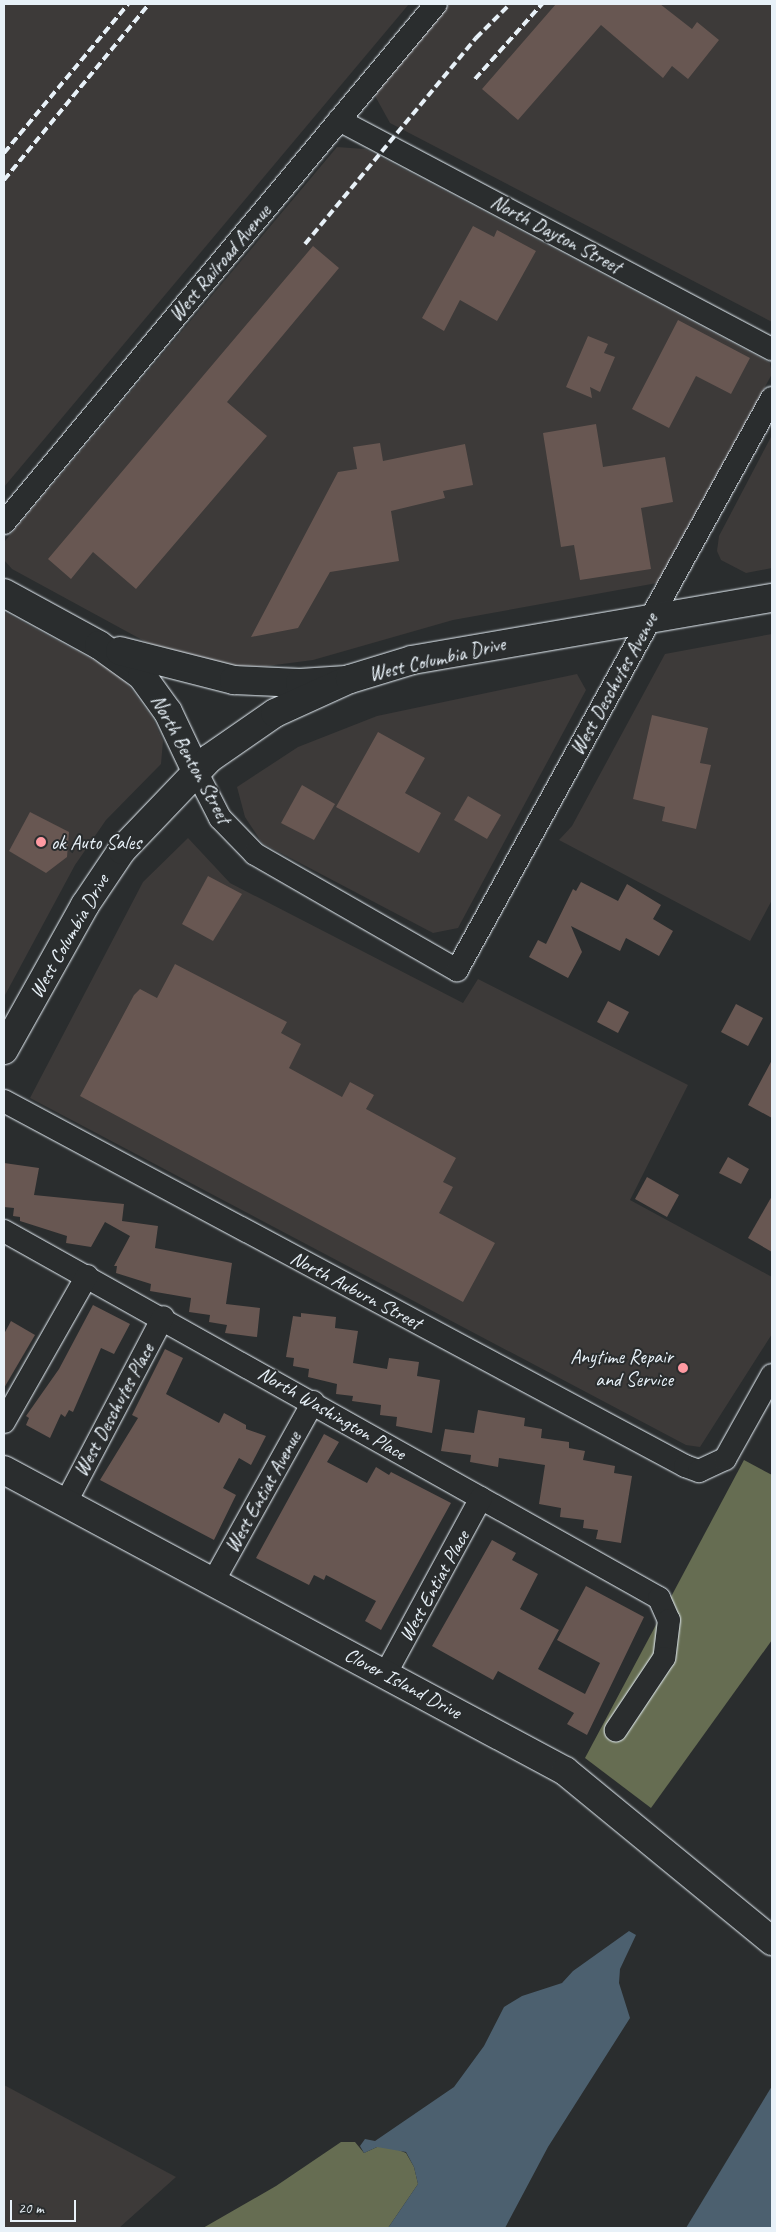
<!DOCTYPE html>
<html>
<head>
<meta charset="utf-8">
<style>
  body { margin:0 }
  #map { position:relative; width:776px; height:2232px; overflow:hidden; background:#2a2d2e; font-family:Caveat,sans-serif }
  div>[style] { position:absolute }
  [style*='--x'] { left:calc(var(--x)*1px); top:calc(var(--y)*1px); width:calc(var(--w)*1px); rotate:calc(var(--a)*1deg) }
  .built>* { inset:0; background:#3d3a39 }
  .green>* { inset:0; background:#666d52 }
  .water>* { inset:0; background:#4c606f }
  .building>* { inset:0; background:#685752 }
  .roads { filter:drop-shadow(0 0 1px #e8f1f8) drop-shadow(0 0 1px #e8f1f8) }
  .minor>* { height:22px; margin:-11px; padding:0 11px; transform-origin:11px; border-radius:11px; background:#2a2d2e }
  .tertiary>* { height:28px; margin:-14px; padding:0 14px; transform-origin:14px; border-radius:14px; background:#2a2d2e }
  .primary>* { height:28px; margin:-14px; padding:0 14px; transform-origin:14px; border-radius:14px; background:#2a2d2e }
  .rail>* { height:4px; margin-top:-2px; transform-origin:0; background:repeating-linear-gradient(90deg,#e8f1f8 0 8px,transparent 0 12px) }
  .dots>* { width:14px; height:14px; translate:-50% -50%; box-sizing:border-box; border:2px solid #2a2d2e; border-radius:50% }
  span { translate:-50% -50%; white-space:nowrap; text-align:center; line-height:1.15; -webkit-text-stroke:4px #2a2d2e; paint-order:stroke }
  .street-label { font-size:20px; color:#e8f1f8 }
  .poi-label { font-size:20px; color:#e8f1f8 }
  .left { translate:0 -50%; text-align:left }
  .right { translate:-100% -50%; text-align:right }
  .frame { position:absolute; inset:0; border:5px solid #e8f1f8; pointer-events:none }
  .scale { position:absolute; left:10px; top:2200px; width:66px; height:22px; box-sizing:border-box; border:2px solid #e8f1f8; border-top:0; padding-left:6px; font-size:15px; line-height:18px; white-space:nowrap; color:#e8f1f8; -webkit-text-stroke:4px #2a2d2e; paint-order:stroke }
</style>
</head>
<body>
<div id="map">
  <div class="built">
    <i style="clip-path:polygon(4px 4px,409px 4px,4px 487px)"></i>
    <i style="clip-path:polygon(450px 4px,772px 4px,772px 322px,390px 123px,374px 94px)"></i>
    <i style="clip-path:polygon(337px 147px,365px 149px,770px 363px,772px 374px,657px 583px,453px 620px,313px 660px,267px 666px,226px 666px,185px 657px,146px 642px,12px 569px,4px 560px,5px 541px)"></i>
    <i style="clip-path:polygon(772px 435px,772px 568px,746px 573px,721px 560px,717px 551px,719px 536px)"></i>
    <i style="clip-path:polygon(4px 612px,103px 665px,126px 682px,153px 719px,163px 741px,161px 764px,106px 820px,75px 865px,4px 997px)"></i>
    <i style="clip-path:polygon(772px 634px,772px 900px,750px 941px,559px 840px,572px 826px,665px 654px)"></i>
    <i style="clip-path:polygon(577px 674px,586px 690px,458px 928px,433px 933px,262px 843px,245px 817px,237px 787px,298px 747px,377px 716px)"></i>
    <i style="clip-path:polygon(188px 838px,230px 883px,463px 1003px,478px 979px,688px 1085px,630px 1200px,772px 1277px,772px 1334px,700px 1447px,686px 1445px,30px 1098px,143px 882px)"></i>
    <i style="clip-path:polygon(4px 2085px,176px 2177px,119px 2228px,4px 2228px)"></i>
  </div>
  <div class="green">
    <i style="clip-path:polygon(744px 1460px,772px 1475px,772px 1640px,651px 1808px,585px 1758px)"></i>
    <i style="clip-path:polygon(341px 2142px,355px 2142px,364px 2153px,377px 2147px,391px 2147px,406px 2153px,414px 2167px,418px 2184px,388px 2228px,203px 2228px,276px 2186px)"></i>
  </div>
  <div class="water">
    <i style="clip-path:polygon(629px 1931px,636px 1935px,620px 1969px,619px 1983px,630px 2018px,548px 2147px,505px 2228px,388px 2228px,418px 2184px,414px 2167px,406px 2152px,377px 2147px,364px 2153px,360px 2146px,365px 2139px,375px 2141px,454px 2087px,484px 2046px,504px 2007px,522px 1996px,562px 1983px,573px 1971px)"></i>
    <i style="clip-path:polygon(772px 2086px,772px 2228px,686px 2228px)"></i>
  </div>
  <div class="building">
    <i style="clip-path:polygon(556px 4px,660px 4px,692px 29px,697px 22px,719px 40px,688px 79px,672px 66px,663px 78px,601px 25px,518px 120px,482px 89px)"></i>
    <i style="clip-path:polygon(473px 226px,494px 237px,497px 230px,536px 251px,497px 321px,460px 300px,444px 331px,422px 318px)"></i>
    <i style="clip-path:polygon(313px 246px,339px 268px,227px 402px,267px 436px,136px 589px,93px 552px,71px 579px,48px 559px)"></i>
    <i style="clip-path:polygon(678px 320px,750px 358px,731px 394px,696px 376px,669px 428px,632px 409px)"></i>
    <i style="clip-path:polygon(588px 336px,608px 344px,604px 353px,615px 357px,600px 392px,590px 387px,592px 398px,566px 387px)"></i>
    <i style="clip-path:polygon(596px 424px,603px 467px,665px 457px,673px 502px,641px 508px,651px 569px,580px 580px,574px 545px,561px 547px,543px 433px)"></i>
    <i style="clip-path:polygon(380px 443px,383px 461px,465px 444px,473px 485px,443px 491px,445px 498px,391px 511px,399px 561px,330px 572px,298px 628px,251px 637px,338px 472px,357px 469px,353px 447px)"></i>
    <i style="clip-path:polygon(652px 715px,708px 728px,700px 763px,711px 765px,696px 829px,662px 821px,665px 807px,633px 799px)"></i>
    <i style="clip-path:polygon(378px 732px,425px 758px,405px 793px,441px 813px,419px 853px,336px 807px)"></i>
    <i style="clip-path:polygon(302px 785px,335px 804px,314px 840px,281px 823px)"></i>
    <i style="clip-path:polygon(468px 796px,501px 815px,487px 839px,454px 820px)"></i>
    <i style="clip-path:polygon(30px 812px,69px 832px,67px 857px,46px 873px,9px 851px)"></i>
    <i style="clip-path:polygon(208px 876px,242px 894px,213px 941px,182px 924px)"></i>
    <i style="clip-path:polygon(581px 882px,618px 901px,627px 884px,661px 905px,653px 919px,673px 931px,659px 956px,626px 938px,620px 951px,571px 926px,582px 952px,568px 978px,529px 957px,538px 940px,546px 944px,573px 889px,576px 891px)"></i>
    <i style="clip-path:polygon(175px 964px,287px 1022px,281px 1033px,301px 1044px,289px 1068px,342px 1097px,350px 1082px,374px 1095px,366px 1109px,456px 1158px,443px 1182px,453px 1187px,439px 1213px,495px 1243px,463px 1302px,80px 1096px,134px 995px,140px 989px,157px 998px)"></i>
    <i style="clip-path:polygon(608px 1001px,629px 1012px,618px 1033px,597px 1022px)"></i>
    <i style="clip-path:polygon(736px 1004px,763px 1018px,748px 1046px,721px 1032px)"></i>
    <i style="clip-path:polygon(772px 1060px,772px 1118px,748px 1105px)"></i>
    <i style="clip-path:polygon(728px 1157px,749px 1169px,741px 1184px,719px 1173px)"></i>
    <i style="clip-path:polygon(4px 1163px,39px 1168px,34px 1195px,124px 1204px,122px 1221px,158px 1226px,155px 1248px,232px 1263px,226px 1304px,260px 1308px,257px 1337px,225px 1333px,227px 1325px,209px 1322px,210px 1315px,189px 1312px,191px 1298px,150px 1291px,151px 1284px,116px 1273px,117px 1266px,114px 1266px,130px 1236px,105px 1222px,91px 1247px,66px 1243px,67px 1236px,20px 1221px,20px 1217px,13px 1216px,14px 1208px,4px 1207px)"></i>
    <i style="clip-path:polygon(647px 1177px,679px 1195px,667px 1217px,635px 1199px)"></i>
    <i style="clip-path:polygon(772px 1196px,772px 1252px,748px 1238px)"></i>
    <i style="clip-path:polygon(93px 1305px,130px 1324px,114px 1354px,101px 1348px,73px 1412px,69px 1410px,65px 1417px,61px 1414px,50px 1438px,26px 1425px,29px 1418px,26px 1416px,59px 1369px)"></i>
    <i style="clip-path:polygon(301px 1313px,336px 1317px,335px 1328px,358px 1331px,353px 1363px,387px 1369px,389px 1358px,419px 1362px,417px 1376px,440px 1380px,432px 1433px,396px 1426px,397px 1417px,380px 1415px,381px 1405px,352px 1401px,353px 1396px,336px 1394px,337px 1384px,308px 1377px,309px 1369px,293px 1366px,294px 1358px,286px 1357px,293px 1316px,301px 1317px)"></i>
    <i style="clip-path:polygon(11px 1321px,35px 1335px,4px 1388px,4px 1334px)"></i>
    <i style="clip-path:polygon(165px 1349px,183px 1358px,166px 1394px,219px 1423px,224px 1413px,246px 1425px,246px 1429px,266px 1436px,251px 1465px,239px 1458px,223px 1488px,236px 1495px,214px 1540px,100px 1480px,138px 1418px,132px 1415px)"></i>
    <i style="clip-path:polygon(478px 1410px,525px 1418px,524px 1426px,542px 1429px,541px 1438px,569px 1442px,569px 1448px,585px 1451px,583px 1460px,615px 1466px,614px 1473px,632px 1476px,621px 1543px,596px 1539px,598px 1530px,583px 1528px,584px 1520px,560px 1517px,561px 1508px,539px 1504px,545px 1465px,499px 1458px,498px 1467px,470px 1462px,471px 1455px,441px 1451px,445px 1429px,474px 1433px)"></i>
    <i style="clip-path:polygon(324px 1434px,339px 1442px,327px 1462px,367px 1483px,376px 1467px,389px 1475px,391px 1472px,451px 1503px,381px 1630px,365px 1621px,376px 1601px,326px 1575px,324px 1580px,314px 1575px,309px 1585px,256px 1558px)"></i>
    <i style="clip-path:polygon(492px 1540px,516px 1553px,512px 1560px,538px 1574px,520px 1609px,559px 1630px,538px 1669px,585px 1694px,600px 1663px,557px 1640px,586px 1586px,644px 1617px,587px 1735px,567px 1724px,574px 1713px,498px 1671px,493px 1680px,432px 1646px)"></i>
  </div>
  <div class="roads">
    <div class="minor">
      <i style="--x:339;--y:120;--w:490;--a:27.9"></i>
      <i style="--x:4;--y:523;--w:675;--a:-50.23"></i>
      <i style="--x:196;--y:771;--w:53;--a:62.9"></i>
      <i style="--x:220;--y:818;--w:50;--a:45.8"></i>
      <i style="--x:255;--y:854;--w:233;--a:29.9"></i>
      <i style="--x:457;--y:970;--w:653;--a:-61.16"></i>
      <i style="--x:4;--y:1101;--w:773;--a:28.19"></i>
      <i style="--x:685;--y:1466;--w:15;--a:20"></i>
      <i style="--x:699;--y:1471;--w:29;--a:-25"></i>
      <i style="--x:725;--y:1459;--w:96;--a:-60.8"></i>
      <i style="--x:4;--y:1231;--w:751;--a:29.26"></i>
      <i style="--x:659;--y:1598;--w:24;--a:66"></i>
      <i style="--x:669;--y:1620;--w:38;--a:97"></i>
      <i style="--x:664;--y:1658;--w:87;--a:123.7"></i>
      <i style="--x:4;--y:1422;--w:168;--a:-60.4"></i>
      <i style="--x:65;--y:1504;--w:211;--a:-62.3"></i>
      <i style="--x:213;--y:1582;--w:206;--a:-60.9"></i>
      <i style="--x:386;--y:1673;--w:199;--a:-61.5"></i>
    </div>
    <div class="tertiary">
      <i style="--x:4;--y:593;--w:108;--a:28.7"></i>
      <i style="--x:99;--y:645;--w:53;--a:35.8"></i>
      <i style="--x:142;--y:676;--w:44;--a:54.2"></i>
      <i style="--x:168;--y:712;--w:65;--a:64.6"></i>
      <i style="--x:120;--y:651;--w:118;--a:14.3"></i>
      <i style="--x:234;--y:680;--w:66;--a:2.6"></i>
      <i style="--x:300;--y:683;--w:46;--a:-3.7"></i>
      <i style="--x:4;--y:1470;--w:637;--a:28.22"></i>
      <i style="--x:565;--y:1771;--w:268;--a:39.4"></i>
    </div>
    <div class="primary">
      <i style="--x:4;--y:1050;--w:166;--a:-60.8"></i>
      <i style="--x:85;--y:905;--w:66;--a:-56.1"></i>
      <i style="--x:122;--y:850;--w:127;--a:-46.3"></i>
      <i style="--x:210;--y:758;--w:79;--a:-34.7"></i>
      <i style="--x:275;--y:713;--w:82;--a:-24.4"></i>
      <i style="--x:350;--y:679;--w:65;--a:-17"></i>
      <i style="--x:412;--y:660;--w:365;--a:-9.8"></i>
    </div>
  </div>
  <div class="rail">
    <i style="--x:475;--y:79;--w:101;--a:-48.2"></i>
    <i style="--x:4;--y:153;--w:194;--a:-50.2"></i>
    <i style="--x:4;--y:180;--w:228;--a:-50.5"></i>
    <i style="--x:305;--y:244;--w:268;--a:-50.3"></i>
    <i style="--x:476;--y:38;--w:48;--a:-45"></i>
  </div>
  <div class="dots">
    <i style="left:41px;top:842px;background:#ff9aa2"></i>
    <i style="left:683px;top:1368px;background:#ff9aa2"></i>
  </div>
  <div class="street-label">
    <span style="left:556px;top:234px;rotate:28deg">North Dayton Street</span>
    <span style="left:220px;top:263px;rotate:-50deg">West Railroad Avenue</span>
    <span style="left:437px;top:659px;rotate:-13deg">West Columbia Drive</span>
    <span style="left:614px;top:684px;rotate:-61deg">West Deschutes Avenue</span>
    <span style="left:191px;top:759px;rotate:61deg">North Benton Street</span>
    <span style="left:69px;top:936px;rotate:-60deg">West Columbia Drive</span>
    <span style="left:356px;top:1290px;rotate:28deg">North Auburn Street</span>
    <span style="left:114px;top:1410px;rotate:-62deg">West Deschutes Place</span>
    <span style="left:332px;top:1413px;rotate:30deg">North Washington Place</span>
    <span style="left:263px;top:1492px;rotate:-61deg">West Entiat Avenue</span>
    <span style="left:434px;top:1586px;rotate:-61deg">West Entiat Place</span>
    <span style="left:403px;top:1683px;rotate:28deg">Clover Island Drive</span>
  </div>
  <div class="poi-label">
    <span class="left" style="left:51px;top:842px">ok Auto Sales</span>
    <span class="right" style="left:673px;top:1368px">Anytime Repair<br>and Service</span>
  </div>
  <div class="frame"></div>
  <div class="scale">20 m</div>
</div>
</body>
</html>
